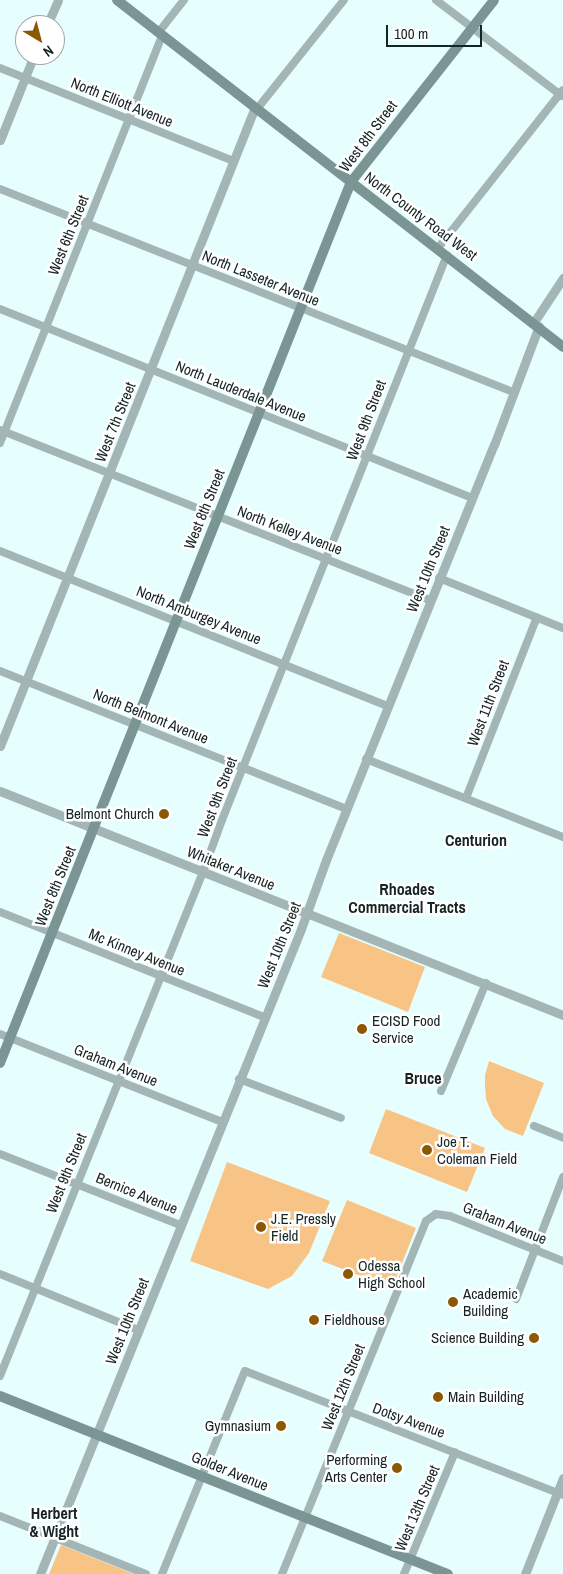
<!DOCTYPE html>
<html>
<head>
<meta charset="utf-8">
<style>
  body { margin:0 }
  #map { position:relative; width:563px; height:1574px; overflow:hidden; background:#e6fefe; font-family:"Archivo Narrow",sans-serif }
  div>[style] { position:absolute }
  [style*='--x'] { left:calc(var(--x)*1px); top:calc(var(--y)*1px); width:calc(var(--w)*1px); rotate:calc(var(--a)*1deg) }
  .green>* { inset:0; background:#f8c485 }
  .minor>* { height:8px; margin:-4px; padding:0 4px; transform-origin:4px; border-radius:4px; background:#a4b5b6 }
  .tertiary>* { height:9px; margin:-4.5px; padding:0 4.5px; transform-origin:4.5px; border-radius:4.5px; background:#a4b5b6 }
  .secondary>* { height:10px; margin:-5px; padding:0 5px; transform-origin:5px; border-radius:5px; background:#7b9595 }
  .dots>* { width:14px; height:14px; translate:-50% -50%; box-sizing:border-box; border:2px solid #fff; border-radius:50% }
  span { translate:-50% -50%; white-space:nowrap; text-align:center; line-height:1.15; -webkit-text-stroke:5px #fff; paint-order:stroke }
  .street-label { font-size:15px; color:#152424 }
  .poi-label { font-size:15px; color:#152424 }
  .right { translate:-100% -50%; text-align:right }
  .left { translate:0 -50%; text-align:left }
  .neighbourhood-label { font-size:16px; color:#152424; font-weight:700 }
  .north { position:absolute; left:15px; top:15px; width:50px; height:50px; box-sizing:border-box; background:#fff; border:1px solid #a1a7a7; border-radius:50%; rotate:143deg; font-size:14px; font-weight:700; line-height:20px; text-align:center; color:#152424 }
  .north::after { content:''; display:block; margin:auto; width:18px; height:22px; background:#8b5803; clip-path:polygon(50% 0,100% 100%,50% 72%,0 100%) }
  .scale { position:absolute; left:386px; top:25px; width:96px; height:22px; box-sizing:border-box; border:2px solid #152424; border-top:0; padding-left:6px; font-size:15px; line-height:18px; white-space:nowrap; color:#152424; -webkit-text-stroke:4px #fff; paint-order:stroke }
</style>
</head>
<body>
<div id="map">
  <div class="green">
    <i style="clip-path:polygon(339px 933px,425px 967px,408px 1012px,321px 977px)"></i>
    <i style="clip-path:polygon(489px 1061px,544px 1083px,523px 1136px,505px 1129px,493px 1116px,490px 1109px,486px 1099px,485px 1086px,485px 1075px)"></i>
    <i style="clip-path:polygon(386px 1109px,485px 1148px,467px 1192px,369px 1153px)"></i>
    <i style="clip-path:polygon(227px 1162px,330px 1201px,309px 1253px,292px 1276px,268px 1289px,190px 1261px)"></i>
    <i style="clip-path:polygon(347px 1200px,416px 1228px,392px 1288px,322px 1261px)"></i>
    <i style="clip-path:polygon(61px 1545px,134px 1574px,49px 1574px)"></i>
  </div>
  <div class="minor">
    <i style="--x:436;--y:0;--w:158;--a:37.3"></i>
    <i style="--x:158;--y:33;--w:42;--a:-51.8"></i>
    <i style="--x:0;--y:68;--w:252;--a:21.7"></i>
    <i style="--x:257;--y:109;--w:139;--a:-51.4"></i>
    <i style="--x:0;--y:189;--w:552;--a:21.59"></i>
    <i style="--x:438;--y:248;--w:201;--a:-51.7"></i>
    <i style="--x:0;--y:309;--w:508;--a:21.82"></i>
    <i style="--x:0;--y:430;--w:462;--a:21.6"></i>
    <i style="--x:0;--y:443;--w:438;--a:-68.3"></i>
    <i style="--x:0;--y:551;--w:418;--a:21.8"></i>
    <i style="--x:439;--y:578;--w:134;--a:22"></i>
    <i style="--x:0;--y:671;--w:373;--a:21.7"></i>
    <i style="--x:366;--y:759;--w:212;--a:21.6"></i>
    <i style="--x:466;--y:798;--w:194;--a:-68.6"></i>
    <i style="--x:0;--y:912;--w:284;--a:21.7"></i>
    <i style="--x:0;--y:1034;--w:239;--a:21.6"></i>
    <i style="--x:239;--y:1079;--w:109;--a:20.9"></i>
    <i style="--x:441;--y:1091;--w:117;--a:-67.4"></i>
    <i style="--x:534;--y:1126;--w:31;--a:22"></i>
    <i style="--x:0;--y:1154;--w:193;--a:21.5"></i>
    <i style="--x:0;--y:1274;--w:149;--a:22.1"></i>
    <i style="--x:516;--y:1299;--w:131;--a:-68.9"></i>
    <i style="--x:0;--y:1376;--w:543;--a:-68.06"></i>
    <i style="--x:203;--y:872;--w:55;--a:-69.9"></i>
    <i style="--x:222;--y:820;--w:608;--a:-68.29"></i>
    <i style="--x:0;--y:1516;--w:157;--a:21.7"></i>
    <i style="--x:162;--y:1574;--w:219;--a:-67.8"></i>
    <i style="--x:245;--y:1371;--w:341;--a:21.3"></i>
    <i style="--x:282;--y:1574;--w:381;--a:-67.8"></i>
    <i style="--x:426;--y:1221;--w:12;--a:-35"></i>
    <i style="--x:436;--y:1214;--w:14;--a:8"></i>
    <i style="--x:450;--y:1216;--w:122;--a:21.7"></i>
    <i style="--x:404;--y:1574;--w:132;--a:-67.3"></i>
  </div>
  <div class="tertiary">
    <i style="--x:47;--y:25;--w:27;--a:-66"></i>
    <i style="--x:0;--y:140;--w:92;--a:-68.2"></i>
    <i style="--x:534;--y:322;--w:53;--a:-56.6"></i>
    <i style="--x:0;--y:746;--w:688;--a:-68.24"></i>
    <i style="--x:0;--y:791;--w:606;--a:21.7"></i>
    <i style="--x:40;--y:1574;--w:696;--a:-67.97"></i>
    <i style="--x:301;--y:929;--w:73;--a:-70.1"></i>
    <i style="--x:326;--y:860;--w:448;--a:-68"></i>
    <i style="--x:494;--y:445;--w:127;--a:-69.3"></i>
    <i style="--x:525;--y:1574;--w:103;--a:-68.4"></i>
  </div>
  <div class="secondary">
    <i style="--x:117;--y:0;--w:565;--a:37.88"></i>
    <i style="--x:0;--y:1063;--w:948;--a:-68.28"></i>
    <i style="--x:351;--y:182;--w:231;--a:-51.8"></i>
    <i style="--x:0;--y:1396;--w:482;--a:21.7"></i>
  </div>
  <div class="dots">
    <i style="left:164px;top:814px;background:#8b5803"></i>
    <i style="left:362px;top:1029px;background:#8b5803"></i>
    <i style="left:427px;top:1150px;background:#8b5803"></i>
    <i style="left:261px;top:1227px;background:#8b5803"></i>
    <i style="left:348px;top:1274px;background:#8b5803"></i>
    <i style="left:453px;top:1302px;background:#8b5803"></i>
    <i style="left:314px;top:1320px;background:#8b5803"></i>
    <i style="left:534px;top:1338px;background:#8b5803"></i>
    <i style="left:438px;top:1397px;background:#8b5803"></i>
    <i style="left:281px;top:1426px;background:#8b5803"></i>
    <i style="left:397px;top:1468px;background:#8b5803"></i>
  </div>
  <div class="street-label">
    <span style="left:122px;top:102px;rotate:22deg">North Elliott Avenue</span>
    <span style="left:368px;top:136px;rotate:-53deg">West 8th Street</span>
    <span style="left:421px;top:216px;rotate:37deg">North County Road West</span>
    <span style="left:68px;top:235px;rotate:-68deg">West 6th Street</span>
    <span style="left:261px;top:278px;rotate:22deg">North Lasseter Avenue</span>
    <span style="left:241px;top:391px;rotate:22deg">North Lauderdale Avenue</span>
    <span style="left:366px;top:420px;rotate:-69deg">West 9th Street</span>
    <span style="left:115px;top:422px;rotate:-68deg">West 7th Street</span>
    <span style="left:204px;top:509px;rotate:-68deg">West 8th Street</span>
    <span style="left:290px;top:530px;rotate:21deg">North Kelley Avenue</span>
    <span style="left:428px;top:569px;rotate:-68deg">West 10th Street</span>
    <span style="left:199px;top:615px;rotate:22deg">North Amburgey Avenue</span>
    <span style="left:488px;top:703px;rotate:-69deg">West 11th Street</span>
    <span style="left:151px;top:716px;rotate:22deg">North Belmont Avenue</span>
    <span style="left:217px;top:797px;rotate:-69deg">West 9th Street</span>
    <span style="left:231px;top:868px;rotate:22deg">Whitaker Avenue</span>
    <span style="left:55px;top:886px;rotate:-68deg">West 8th Street</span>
    <span style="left:279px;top:945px;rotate:-68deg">West 10th Street</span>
    <span style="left:137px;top:952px;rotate:22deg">Mc Kinney Avenue</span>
    <span style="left:116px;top:1065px;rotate:22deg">Graham Avenue</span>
    <span style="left:66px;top:1173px;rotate:-68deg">West 9th Street</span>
    <span style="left:137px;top:1193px;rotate:22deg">Bernice Avenue</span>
    <span style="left:505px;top:1223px;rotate:22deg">Graham Avenue</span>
    <span style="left:127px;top:1321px;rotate:-68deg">West 10th Street</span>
    <span style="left:343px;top:1387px;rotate:-68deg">West 12th Street</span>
    <span style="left:409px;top:1420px;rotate:20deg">Dotsy Avenue</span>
    <span style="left:230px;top:1471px;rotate:22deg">Golder Avenue</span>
    <span style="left:417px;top:1508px;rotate:-67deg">West 13th Street</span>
  </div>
  <div class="poi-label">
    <span class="right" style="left:154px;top:814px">Belmont Church</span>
    <span class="left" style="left:372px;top:1029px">ECISD Food<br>Service</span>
    <span class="left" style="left:437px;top:1150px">Joe T.<br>Coleman Field</span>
    <span class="left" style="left:271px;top:1227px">J.E. Pressly<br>Field</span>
    <span class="left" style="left:358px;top:1274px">Odessa<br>High School</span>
    <span class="left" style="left:463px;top:1302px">Academic<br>Building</span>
    <span class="left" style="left:324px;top:1320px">Fieldhouse</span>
    <span class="right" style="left:524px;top:1338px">Science Building</span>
    <span class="left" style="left:448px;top:1397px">Main Building</span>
    <span class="right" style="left:271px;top:1426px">Gymnasium</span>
    <span class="right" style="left:387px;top:1468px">Performing<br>Arts Center</span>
  </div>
  <div class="neighbourhood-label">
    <span style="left:476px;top:840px">Centurion</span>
    <span style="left:407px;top:898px">Rhoades<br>Commercial Tracts</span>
    <span style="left:423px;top:1078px">Bruce</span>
    <span style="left:54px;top:1522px">Herbert<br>&amp; Wight</span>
  </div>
  <div class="north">N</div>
  <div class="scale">100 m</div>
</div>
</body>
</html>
